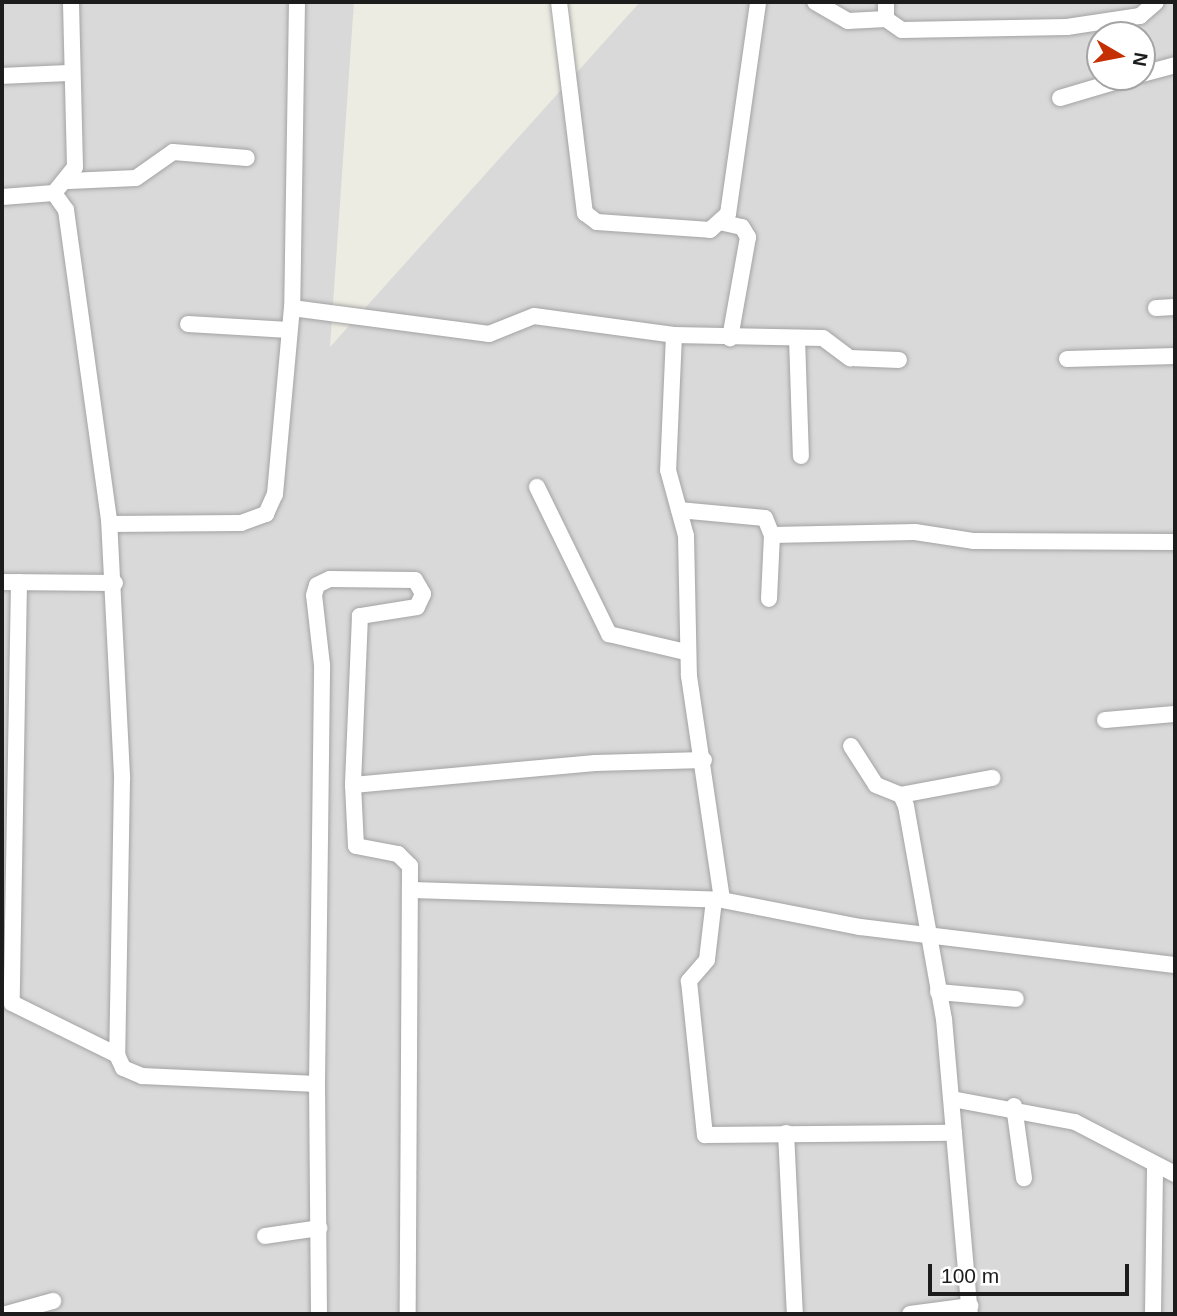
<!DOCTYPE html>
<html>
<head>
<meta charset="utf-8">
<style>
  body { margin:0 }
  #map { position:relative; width:1177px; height:1316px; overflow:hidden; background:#edece2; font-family:Helvetica,sans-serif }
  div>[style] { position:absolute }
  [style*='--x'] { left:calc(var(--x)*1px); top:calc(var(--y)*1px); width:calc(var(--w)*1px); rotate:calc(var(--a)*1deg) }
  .residential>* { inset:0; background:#dad9d9 }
  .roads { filter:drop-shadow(0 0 2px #a3a3a3) drop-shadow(0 0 2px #a3a3a3) }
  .minor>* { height:16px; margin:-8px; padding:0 8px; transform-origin:8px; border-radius:8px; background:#fff }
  span { translate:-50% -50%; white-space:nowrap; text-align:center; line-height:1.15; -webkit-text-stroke:6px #fff; paint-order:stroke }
  .frame { position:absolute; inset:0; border:4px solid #1c1c1c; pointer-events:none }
  .north { position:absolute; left:1086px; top:21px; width:70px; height:70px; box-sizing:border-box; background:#fff; border:2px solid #a4a4a4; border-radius:50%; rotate:100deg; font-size:19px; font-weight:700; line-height:28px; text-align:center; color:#1c1c1c }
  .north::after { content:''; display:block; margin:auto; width:24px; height:32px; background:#c53003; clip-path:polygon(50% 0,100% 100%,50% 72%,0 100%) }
  .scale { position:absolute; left:928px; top:1264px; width:201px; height:32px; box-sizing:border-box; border:4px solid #1c1c1c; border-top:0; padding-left:9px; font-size:21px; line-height:24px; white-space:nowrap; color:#1c1c1c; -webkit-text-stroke:5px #fff; paint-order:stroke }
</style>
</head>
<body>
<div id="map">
  <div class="residential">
    <i style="clip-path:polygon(evenodd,2px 2px,354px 2px,330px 347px,640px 2px,1175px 2px,1175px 1314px,2px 1314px,2px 2px,1100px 35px,1142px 35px,1142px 77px,1100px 77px,1100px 35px)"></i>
  </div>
  <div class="roads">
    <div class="minor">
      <i style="--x:297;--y:2;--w:306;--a:90.9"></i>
      <i style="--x:292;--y:308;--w:199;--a:7.5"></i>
      <i style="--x:489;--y:334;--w:48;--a:-21.8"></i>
      <i style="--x:534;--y:316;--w:141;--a:7.7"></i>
      <i style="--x:674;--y:335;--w:135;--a:92.5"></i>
      <i style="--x:668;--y:470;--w:68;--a:74.7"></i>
      <i style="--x:686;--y:536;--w:140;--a:88.8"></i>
      <i style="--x:689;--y:676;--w:226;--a:81.6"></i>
      <i style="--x:722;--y:900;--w:141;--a:11.1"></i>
      <i style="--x:860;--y:927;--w:317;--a:6.9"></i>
      <i style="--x:559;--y:2;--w:213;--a:83"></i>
      <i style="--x:585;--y:213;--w:15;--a:37"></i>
      <i style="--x:597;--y:222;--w:113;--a:4"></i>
      <i style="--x:710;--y:230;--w:24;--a:-42"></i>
      <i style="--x:728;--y:214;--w:214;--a:-81.9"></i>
      <i style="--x:815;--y:2;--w:38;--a:30"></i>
      <i style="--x:848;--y:21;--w:38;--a:-3"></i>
      <i style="--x:886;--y:2;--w:17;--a:90"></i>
      <i style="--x:886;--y:19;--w:19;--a:35"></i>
      <i style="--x:902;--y:30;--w:165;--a:-1"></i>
      <i style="--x:1067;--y:27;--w:74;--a:-8.6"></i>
      <i style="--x:1140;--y:16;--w:21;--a:-41"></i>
      <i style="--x:1142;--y:74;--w:34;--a:-15"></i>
      <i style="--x:2;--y:76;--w:70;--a:-2.5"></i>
      <i style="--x:1060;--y:98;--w:74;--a:-16.5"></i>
      <i style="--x:69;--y:181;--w:67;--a:-2.6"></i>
      <i style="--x:136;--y:178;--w:45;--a:-35.1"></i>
      <i style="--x:173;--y:152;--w:74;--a:4.6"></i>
      <i style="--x:54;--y:193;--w:33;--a:-51"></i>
      <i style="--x:75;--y:167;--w:165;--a:-91.4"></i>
      <i style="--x:2;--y:197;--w:52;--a:-4.4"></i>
      <i style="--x:54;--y:193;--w:21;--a:55"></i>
      <i style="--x:66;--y:210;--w:312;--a:82.1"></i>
      <i style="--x:109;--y:519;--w:261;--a:87.1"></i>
      <i style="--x:122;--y:780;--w:275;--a:91"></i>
      <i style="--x:117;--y:1055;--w:14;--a:65"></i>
      <i style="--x:123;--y:1068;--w:21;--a:23"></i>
      <i style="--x:142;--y:1076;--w:175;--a:2.6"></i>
      <i style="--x:317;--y:1084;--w:230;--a:89.5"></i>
      <i style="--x:724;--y:223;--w:18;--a:13"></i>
      <i style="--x:742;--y:227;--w:12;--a:59"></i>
      <i style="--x:748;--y:237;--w:103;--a:100.1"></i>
      <i style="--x:1156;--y:308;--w:19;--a:-3"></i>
      <i style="--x:188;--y:324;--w:101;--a:3.4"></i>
      <i style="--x:674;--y:335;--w:149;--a:1.2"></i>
      <i style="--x:823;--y:338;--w:34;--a:37"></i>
      <i style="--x:850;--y:358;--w:49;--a:2.3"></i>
      <i style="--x:797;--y:338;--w:118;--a:88.1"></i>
      <i style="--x:1067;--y:359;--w:108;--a:-1.6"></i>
      <i style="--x:537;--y:487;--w:164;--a:63.9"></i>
      <i style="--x:609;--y:634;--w:79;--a:13.2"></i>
      <i style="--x:679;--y:510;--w:86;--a:5.3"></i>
      <i style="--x:765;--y:518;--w:18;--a:68"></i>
      <i style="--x:772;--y:535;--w:64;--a:92.7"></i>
      <i style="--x:110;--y:524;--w:131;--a:-0.4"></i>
      <i style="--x:241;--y:523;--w:27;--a:-20"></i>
      <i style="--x:266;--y:514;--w:22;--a:-66"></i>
      <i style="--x:275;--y:494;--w:187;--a:-84.8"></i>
      <i style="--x:772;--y:535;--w:143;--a:-1.2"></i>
      <i style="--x:915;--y:532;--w:60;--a:8.7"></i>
      <i style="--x:974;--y:541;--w:201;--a:0.3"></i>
      <i style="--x:2;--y:582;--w:113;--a:0.5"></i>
      <i style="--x:19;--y:582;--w:421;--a:91"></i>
      <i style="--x:12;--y:1003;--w:117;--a:26.3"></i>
      <i style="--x:1105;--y:720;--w:70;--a:-4.9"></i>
      <i style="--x:851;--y:746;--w:46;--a:57.3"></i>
      <i style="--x:876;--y:785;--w:27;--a:22"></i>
      <i style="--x:901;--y:795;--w:12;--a:66"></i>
      <i style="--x:906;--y:806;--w:216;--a:79.9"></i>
      <i style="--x:944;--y:1019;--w:296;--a:85"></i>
      <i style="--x:353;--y:785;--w:243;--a:-5.2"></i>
      <i style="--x:595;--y:763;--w:109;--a:-1.6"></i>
      <i style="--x:901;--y:795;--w:93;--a:-10.6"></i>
      <i style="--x:412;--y:890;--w:310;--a:1.8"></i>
      <i style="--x:714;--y:900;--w:60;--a:96.7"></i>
      <i style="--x:707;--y:960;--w:28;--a:131"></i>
      <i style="--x:689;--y:981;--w:155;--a:84.1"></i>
      <i style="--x:705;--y:1135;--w:249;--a:-0.5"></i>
      <i style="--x:938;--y:992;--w:78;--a:5.1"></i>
      <i style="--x:317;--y:1084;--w:419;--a:-89.3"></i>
      <i style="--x:322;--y:665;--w:70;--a:-96.5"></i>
      <i style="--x:314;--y:595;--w:10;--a:-73"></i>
      <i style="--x:317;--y:585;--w:14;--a:-25"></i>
      <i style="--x:330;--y:579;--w:85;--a:0.7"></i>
      <i style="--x:415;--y:580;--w:16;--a:60"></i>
      <i style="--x:423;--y:594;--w:14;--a:115"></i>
      <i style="--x:417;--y:607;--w:58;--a:171"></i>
      <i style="--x:360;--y:616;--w:169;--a:92.4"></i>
      <i style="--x:353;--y:785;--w:61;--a:87.2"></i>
      <i style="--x:356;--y:846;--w:43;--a:10.8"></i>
      <i style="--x:398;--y:854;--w:17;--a:45"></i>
      <i style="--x:410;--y:866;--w:448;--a:90.3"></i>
      <i style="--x:952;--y:1099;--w:125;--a:10.6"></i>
      <i style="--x:1075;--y:1122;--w:113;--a:27.5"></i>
      <i style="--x:1014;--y:1106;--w:73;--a:82.1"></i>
      <i style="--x:786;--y:1133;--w:181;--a:87.2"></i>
      <i style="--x:265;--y:1236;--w:55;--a:-8.4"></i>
      <i style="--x:6;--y:1314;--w:49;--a:-15.5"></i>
      <i style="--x:910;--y:1314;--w:61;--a:-7.6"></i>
      <i style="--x:1153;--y:1314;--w:148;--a:-89.2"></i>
    </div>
  </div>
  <div class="frame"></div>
  <div class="north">N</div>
  <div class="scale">100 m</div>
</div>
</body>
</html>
